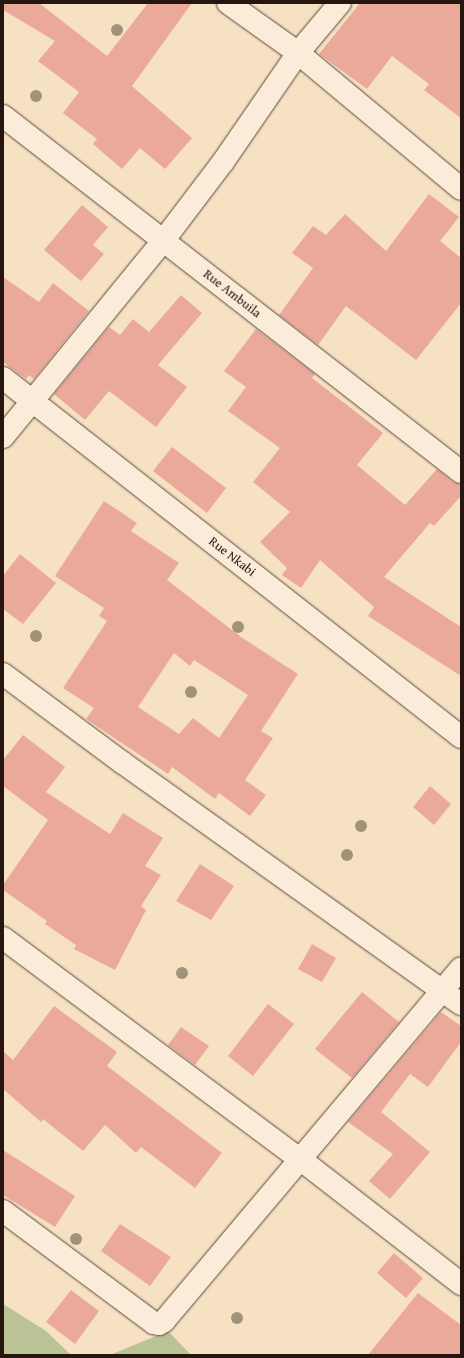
<!DOCTYPE html>
<html>
<head>
<meta charset="utf-8">
<style>
  body { margin:0 }
  #map { position:relative; width:464px; height:1358px; overflow:hidden; background:#f7e1c3; font-family:"Gentium Book Plus",serif }
  div>[style] { position:absolute }
  [style*='--x'] { left:calc(var(--x)*1px); top:calc(var(--y)*1px); width:calc(var(--w)*1px); rotate:calc(var(--a)*1deg) }
  .green>* { inset:0; background:#bac396 }
  .building>* { inset:0; background:#eba99c }
  .roads { filter:drop-shadow(0 0 1px #5b493c) drop-shadow(0 0 1px #5b493c) }
  .street>* { height:22px; margin:-11px; padding:0 11px; transform-origin:11px; border-radius:11px; background:#faecd8 }
  .trees>* { width:12px; height:12px; margin:-6px; border-radius:50%; background:#a1937a }
  span { translate:-50% -50%; white-space:nowrap; text-align:center; line-height:1.15; -webkit-text-stroke:3px #faecd8; paint-order:stroke }
  .street-label { font-size:13px; color:#27160f }
  .frame { position:absolute; inset:0; border:4px solid #27160f; pointer-events:none }
</style>
</head>
<body>
<div id="map">
  <div class="green">
    <i style="clip-path:polygon(3px 1304px,46px 1331px,71px 1355px,3px 1355px)"></i>
    <i style="clip-path:polygon(168px 1331px,191px 1355px,110px 1355px)"></i>
  </div>
  <div class="building">
    <i style="clip-path:polygon(3px 3px,39px 3px,107px 56px,148px 3px,192px 3px,132px 86px,192px 138px,165px 169px,140px 148px,122px 169px,93px 144px,97px 139px,63px 113px,79px 92px,38px 61px,55px 41px,3px 10px)"></i>
    <i style="clip-path:polygon(360px 3px,461px 3px,461px 118px,424px 90px,429px 84px,392px 56px,367px 89px,319px 54px)"></i>
    <i style="clip-path:polygon(429px 194px,459px 217px,440px 241px,461px 258px,461px 303px,416px 360px,346px 306px,318px 345px,279px 315px,313px 268px,292px 253px,313px 226px,326px 235px,345px 214px,386px 251px)"></i>
    <i style="clip-path:polygon(82px 205px,108px 227px,93px 245px,104px 254px,81px 281px,44px 250px)"></i>
    <i style="clip-path:polygon(3px 277px,39px 302px,53px 283px,89px 311px,34px 379px,29px 375px,26px 379px,3px 362px)"></i>
    <i style="clip-path:polygon(181px 295px,202px 313px,158px 365px,187px 387px,156px 427px,109px 391px,85px 420px,54px 394px,109px 327px,120px 335px,133px 319px,149px 332px)"></i>
    <i style="clip-path:polygon(256px 329px,315px 374px,312px 378px,383px 433px,357px 465px,405px 505px,437px 469px,453px 482px,461px 484px,461px 496px,434px 526px,430px 523px,384px 577px,461px 627px,461px 676px,368px 616px,374px 607px,320px 560px,301px 588px,282px 575px,287px 568px,260px 542px,290px 512px,253px 482px,280px 448px,228px 411px,246px 387px,224px 371px)"></i>
    <i style="clip-path:polygon(172px 447px,226px 488px,207px 513px,153px 471px)"></i>
    <i style="clip-path:polygon(evenodd,104px 501px,137px 523px,131px 531px,179px 563px,167px 580px,241px 637px,298px 674px,261px 731px,273px 738px,245px 780px,266px 795px,250px 816px,219px 793px,215px 799px,172px 767px,168px 774px,86px 719px,94px 708px,63px 688px,107px 621px,99px 616px,104px 608px,55px 576px,104px 501px,174px 653px,190px 666px,194px 660px,248px 695px,219px 738px,193px 718px,179px 734px,138px 707px,174px 653px)"></i>
    <i style="clip-path:polygon(20px 554px,56px 583px,23px 624px,3px 609px,3px 576px)"></i>
    <i style="clip-path:polygon(23px 735px,65px 767px,46px 792px,110px 834px,123px 813px,163px 838px,145px 866px,161px 875px,141px 906px,146px 910px,115px 970px,74px 949px,76px 945px,45px 924px,47px 921px,3px 890px,3px 885px,48px 820px,3px 786px,3px 760px)"></i>
    <i style="clip-path:polygon(430px 786px,451px 804px,434px 825px,413px 807px)"></i>
    <i style="clip-path:polygon(200px 864px,234px 886px,211px 920px,176px 901px)"></i>
    <i style="clip-path:polygon(312px 944px,336px 958px,322px 982px,298px 969px)"></i>
    <i style="clip-path:polygon(362px 992px,399px 1022px,352px 1078px,315px 1049px)"></i>
    <i style="clip-path:polygon(268px 1004px,294px 1024px,253px 1076px,228px 1056px)"></i>
    <i style="clip-path:polygon(54px 1006px,117px 1052px,107px 1066px,222px 1153px,195px 1188px,141px 1147px,136px 1153px,105px 1125px,83px 1151px,43px 1119px,41px 1122px,3px 1089px,3px 1051px,13px 1060px)"></i>
    <i style="clip-path:polygon(441px 1012px,461px 1026px,461px 1042px,428px 1087px,410px 1074px,381px 1112px,430px 1152px,390px 1199px,369px 1181px,393px 1154px,348px 1122px)"></i>
    <i style="clip-path:polygon(181px 1027px,209px 1046px,195px 1065px,168px 1045px)"></i>
    <i style="clip-path:polygon(3px 1150px,75px 1196px,55px 1227px,3px 1195px)"></i>
    <i style="clip-path:polygon(120px 1224px,171px 1257px,150px 1286px,101px 1251px)"></i>
    <i style="clip-path:polygon(394px 1253px,423px 1278px,406px 1298px,377px 1273px)"></i>
    <i style="clip-path:polygon(71px 1290px,99px 1311px,75px 1344px,46px 1322px)"></i>
    <i style="clip-path:polygon(418px 1293px,461px 1325px,461px 1355px,368px 1355px)"></i>
  </div>
  <div class="roads">
    <div class="street">
      <i style="--x:228;--y:3;--w:86;--a:35.5"></i>
      <i style="--x:298;--y:53;--w:212;--a:39.8"></i>
      <i style="--x:3;--y:116;--w:580;--a:37.86"></i>
      <i style="--x:3;--y:378;--w:582;--a:38.09"></i>
      <i style="--x:3;--y:437;--w:253;--a:-50.8"></i>
      <i style="--x:163;--y:241;--w:99;--a:-52.8"></i>
      <i style="--x:223;--y:162;--w:132;--a:-55.5"></i>
      <i style="--x:298;--y:53;--w:65;--a:-50"></i>
      <i style="--x:3;--y:674;--w:149;--a:36.6"></i>
      <i style="--x:123;--y:763;--w:415;--a:35.5"></i>
      <i style="--x:3;--y:938;--w:370;--a:36.7"></i>
      <i style="--x:300;--y:1159;--w:204;--a:37.8"></i>
      <i style="--x:3;--y:1211;--w:188;--a:36.6"></i>
      <i style="--x:154;--y:1323;--w:5;--a:11"></i>
      <i style="--x:159;--y:1324;--w:6;--a:-31"></i>
      <i style="--x:164;--y:1321;--w:461;--a:-49.9"></i>
    </div>
  </div>
  <div class="trees">
    <i style="left:117px;top:30px"></i>
    <i style="left:36px;top:96px"></i>
    <i style="left:238px;top:627px"></i>
    <i style="left:36px;top:636px"></i>
    <i style="left:191px;top:692px"></i>
    <i style="left:361px;top:826px"></i>
    <i style="left:347px;top:855px"></i>
    <i style="left:182px;top:973px"></i>
    <i style="left:76px;top:1239px"></i>
    <i style="left:237px;top:1318px"></i>
  </div>
  <div class="street-label">
    <span style="left:232px;top:294px;rotate:38deg">Rue Ambuila</span>
    <span style="left:232px;top:557px;rotate:38deg">Rue Nkabi</span>
  </div>
  <div class="frame"></div>
</div>
</body>
</html>
